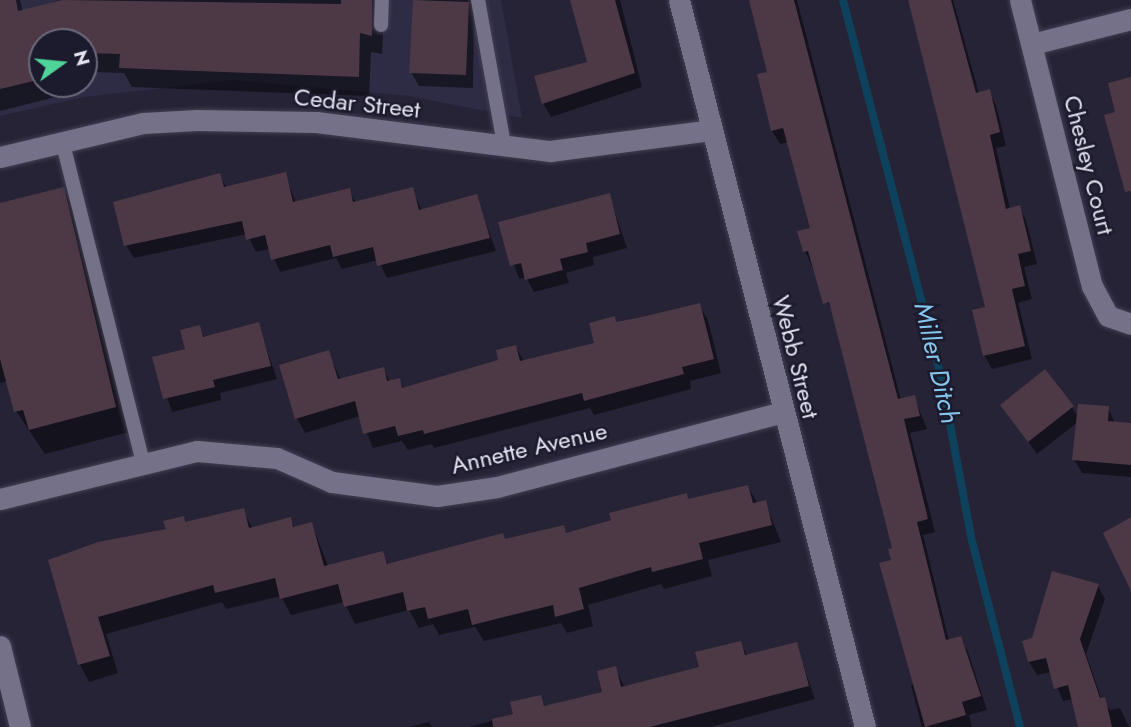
<!DOCTYPE html>
<html>
<head>
<meta charset="utf-8">
<style>
  body { margin:0 }
  #map { position:relative; width:1131px; height:727px; overflow:hidden; background:#262337; font-family:Jost,sans-serif }
  div>[style] { position:absolute }
  [style*='--x'] { left:calc(var(--x)*1px); top:calc(var(--y)*1px); width:calc(var(--w)*1px); rotate:calc(var(--a)*1deg) }
  .built>* { inset:0; background:#2e2b45 }
  .shadow>* { inset:0; background:#0007 }
  .stream>* { height:8px; margin:-4px; padding:0 4px; transform-origin:4px; border-radius:4px; background:#0e415b }
  .building>* { inset:0; background:#4d3846 }
  .roads { filter:drop-shadow(0 0 2px #423f50) drop-shadow(0 0 2px #423f50) }
  .lane>* { height:14px; margin:-7px; padding:0 7px; transform-origin:7px; border-radius:7px; background:#747189 }
  .street>* { height:21px; margin:-10.5px; padding:0 10.5px; transform-origin:10.5px; border-radius:10.5px; background:#747189 }
  .secondary>* { height:21px; margin:-10.5px; padding:0 10.5px; transform-origin:10.5px; border-radius:10.5px; background:#747189 }
  span { translate:-50% -50%; white-space:nowrap; text-align:center; line-height:1.15; -webkit-text-stroke:5px #1c1a2d; paint-order:stroke }
  .street-label { font-size:24px; color:#e3e2ef }
  .water-label { font-size:26px; color:#86c7ef; font-style:italic }
  .north { position:absolute; left:28px; top:28px; width:70px; height:70px; box-sizing:border-box; background:#1c1a2d; border:2px solid #6c6a7b; border-radius:50%; rotate:75deg; font-size:19px; font-weight:700; line-height:28px; text-align:center; color:#e3e2ef }
  .north::after { content:''; display:block; margin:auto; width:24px; height:32px; background:#4ed399; clip-path:polygon(50% 0,100% 100%,50% 72%,0 100%) }
</style>
</head>
<body>
<div id="map">
  <div class="built">
    <i style="clip-path:polygon(evenodd,0 0,501px 0,522px 118px,409px 96px,233px 80px,84px 97px,0 116px,0 0,42px 42px,84px 42px,84px 84px,42px 84px,42px 42px)"></i>
  </div>
  <div class="shadow">
    <i style="clip-path:polygon(evenodd,0 0,20px 0,23px 12px,59px 0,385px 0,382px 54px,371px 52px,369px 96px,132px 87px,124px 73px,93px 72px,87px 89px,0 111px,0 0,42px 42px,84px 42px,84px 84px,42px 84px,42px 42px)"></i>
    <i style="clip-path:polygon(415px 0,474px 0,473px 88px,419px 86px,411px 72px)"></i>
    <i style="clip-path:polygon(571px 0,620px 0,642px 87px,551px 117px,543px 103px,589px 63px)"></i>
    <i style="clip-path:polygon(750px 0,797px 0,901px 400px,914px 397px,927px 429px,910px 433px,935px 532px,923px 535px,949px 641px,960px 638px,968px 652px,987px 710px,969px 715px,972px 727px,922px 727px,911px 685px,916px 683px,895px 549px,834px 316px,805px 251px,812px 229px,788px 142px,780px 144px,772px 131px,769px 73px)"></i>
    <i style="clip-path:polygon(908px 0,953px 0,979px 94px,989px 91px,996px 105px,1006px 146px,996px 148px,1010px 209px,1019px 207px,1026px 220px,1037px 264px,1024px 267px,1032px 299px,1018px 303px,1032px 359px,992px 369px,984px 355px,987px 309px)"></i>
    <i style="clip-path:polygon(285px 174px,296px 203px,349px 190px,356px 203px,412px 189px,422px 211px,476px 196px,496px 251px,387px 278px,378px 260px,342px 269px,336px 258px,280px 272px,270px 249px,256px 252px,247px 234px,134px 258px,126px 245px,219px 175px,227px 188px)"></i>
    <i style="clip-path:polygon(63px 189px,77px 214px,129px 432px,45px 454px,16px 411px,8px 381px,0 383px,0 205px)"></i>
    <i style="clip-path:polygon(609px 195px,627px 248px,593px 257px,594px 265px,566px 273px,569px 283px,534px 292px,526px 277px,519px 279px,500px 223px)"></i>
    <i style="clip-path:polygon(699px 305px,708px 320px,721px 373px,690px 381px,691px 389px,594px 415px,590px 408px,434px 448px,432px 444px,408px 450px,402px 441px,373px 448px,360px 416px,305px 433px,297px 418px,328px 352px,341px 380px,383px 369px,390px 382px,399px 380px,404px 389px,500px 362px,516px 347px,524px 362px,597px 345px,614px 318px,617px 323px)"></i>
    <i style="clip-path:polygon(258px 324px,277px 379px,220px 393px,221px 400px,172px 412px,154px 358px,187px 350px,199px 327px,205px 338px)"></i>
    <i style="clip-path:polygon(1002px 405px,1072px 407px,1078px 417px,1108px 408px,1115px 423px,1131px 425px,1131px 477px,1082px 473px,1074px 459px,1078px 422px,1037px 454px)"></i>
    <i style="clip-path:polygon(748px 487px,758px 504px,765px 502px,781px 542px,708px 560px,712px 576px,664px 589px,661px 584px,588px 605px,593px 626px,567px 633px,561px 623px,484px 641px,475px 627px,439px 635px,433px 624px,419px 628px,409px 610px,355px 624px,344px 602px,291px 615px,281px 596px,226px 609px,222px 602px,106px 634px,118px 673px,89px 682px,80px 665px,50px 561px,243px 510px,253px 529px,290px 519px,295px 528px,312px 524px,328px 566px,382px 553px,389px 565px,563px 527px,567px 534px,686px 495px,689px 501px)"></i>
    <i style="clip-path:polygon(1098px 586px,1105px 599px,1086px 654px,1102px 700px,1110px 710px,1120px 708px,1129px 727px,1080px 727px,1073px 699px,1063px 701px,1051px 672px,1037px 675px,1029px 662px,1034px 639px)"></i>
    <i style="clip-path:polygon(740px 643px,748px 656px,796px 644px,815px 699px,711px 727px,470px 727px,515px 714px,540px 697px,546px 708px,604px 693px,615px 668px,625px 688px,701px 669px)"></i>
    <i style="clip-path:polygon(429px 722px,432px 727px,409px 727px)"></i>
  </div>
  <div class="stream">
    <i style="--x:843;--y:0;--w:389;--a:75.4"></i>
    <i style="--x:941;--y:376;--w:168;--a:79.4"></i>
    <i style="--x:972;--y:541;--w:192;--a:75.5"></i>
  </div>
  <div class="building">
    <i style="clip-path:polygon(0 0,16px 0,18px 11px,62px 0,341px 4px,341px 0,372px 0,372px 36px,360px 33px,359px 77px,119px 68px,120px 54px,84px 53px,84px 42px,42px 42px,42px 79px,0 89px)"></i>
    <i style="clip-path:polygon(413px 0,469px 2px,466px 75px,409px 73px)"></i>
    <i style="clip-path:polygon(570px 0,615px 0,635px 73px,542px 104px,534px 76px,587px 62px)"></i>
    <i style="clip-path:polygon(749px 0,794px 0,898px 399px,915px 395px,920px 416px,904px 419px,928px 519px,917px 522px,946px 640px,961px 636px,981px 696px,962px 702px,966px 715px,925px 727px,879px 563px,891px 560px,888px 549px,892px 548px,829px 302px,823px 304px,808px 251px,803px 252px,797px 231px,810px 228px,783px 128px,771px 131px,757px 74px,767px 72px)"></i>
    <i style="clip-path:polygon(908px 0,951px 0,976px 93px,990px 89px,1000px 132px,990px 135px,1006px 209px,1020px 205px,1031px 251px,1018px 254px,1025px 286px,1012px 289px,1025px 346px,983px 356px,972px 310px,985px 307px)"></i>
    <i style="clip-path:polygon(1131px 77px,1131px 191px,1125px 192px,1104px 115px,1115px 112px,1108px 83px)"></i>
    <i style="clip-path:polygon(286px 172px,293px 202px,350px 188px,353px 202px,413px 187px,419px 210px,477px 194px,490px 238px,377px 266px,373px 247px,333px 257px,330px 245px,271px 260px,265px 235px,246px 240px,242px 221px,124px 246px,113px 202px,220px 173px,224px 187px)"></i>
    <i style="clip-path:polygon(64px 187px,116px 407px,29px 430px,23px 410px,14px 412px,0 359px,0 203px)"></i>
    <i style="clip-path:polygon(610px 193px,620px 234px,586px 243px,588px 252px,560px 259px,563px 270px,525px 280px,521px 263px,510px 266px,498px 222px)"></i>
    <i style="clip-path:polygon(700px 303px,714px 359px,682px 367px,684px 374px,584px 401px,582px 393px,424px 434px,423px 430px,398px 436px,395px 426px,363px 434px,355px 401px,295px 419px,279px 365px,329px 350px,338px 379px,384px 367px,387px 381px,400px 378px,402px 388px,498px 360px,496px 350px,516px 345px,520px 361px,594px 343px,589px 323px,615px 316px,616px 322px,642px 317px)"></i>
    <i style="clip-path:polygon(259px 322px,271px 366px,213px 380px,215px 387px,163px 399px,152px 357px,185px 349px,180px 330px,200px 325px,203px 337px)"></i>
    <i style="clip-path:polygon(1045px 369px,1074px 406px,1028px 442px,1000px 405px)"></i>
    <i style="clip-path:polygon(1078px 404px,1109px 406px,1108px 421px,1131px 423px,1131px 465px,1072px 460px)"></i>
    <i style="clip-path:polygon(748px 485px,753px 503px,766px 500px,772px 525px,699px 543px,703px 559px,652px 572px,651px 567px,579px 588px,584px 609px,555px 617px,553px 605px,472px 625px,468px 609px,428px 619px,425px 607px,407px 611px,403px 592px,344px 607px,338px 584px,280px 599px,275px 578px,215px 593px,213px 585px,98px 617px,110px 656px,78px 665px,48px 560px,98px 542px,166px 529px,163px 521px,184px 516px,185px 522px,244px 508px,249px 528px,291px 517px,293px 527px,312px 522px,324px 566px,383px 551px,387px 564px,503px 533px,505px 539px,564px 525px,566px 533px,611px 520px,609px 513px,687px 493px,688px 499px)"></i>
    <i style="clip-path:polygon(1131px 517px,1131px 591px,1103px 533px)"></i>
    <i style="clip-path:polygon(1052px 571px,1099px 584px,1080px 639px,1100px 698px,1105px 697px,1112px 727px,1078px 727px,1068px 685px,1054px 689px,1046px 658px,1028px 662px,1022px 641px,1032px 638px)"></i>
    <i style="clip-path:polygon(741px 641px,745px 655px,797px 642px,809px 686px,650px 727px,493px 727px,492px 719px,513px 714px,510px 702px,541px 695px,544px 706px,602px 692px,597px 671px,616px 666px,621px 687px,699px 667px,695px 652px)"></i>
  </div>
  <div class="roads">
    <div class="lane">
      <i style="--x:478;--y:0;--w:147;--a:79.8"></i>
      <i style="--x:381;--y:25;--w:25;--a:-88"></i>
      <i style="--x:62;--y:140;--w:332;--a:75.9"></i>
    </div>
    <div class="street">
      <i style="--x:679;--y:0;--w:750;--a:75.65"></i>
      <i style="--x:1020;--y:0;--w:295;--a:75.9"></i>
      <i style="--x:1092;--y:286;--w:34;--a:62"></i>
      <i style="--x:1108;--y:316;--w:24;--a:19"></i>
      <i style="--x:1032;--y:44;--w:102;--a:-14.2"></i>
      <i style="--x:0;--y:157;--w:147;--a:-13.4"></i>
      <i style="--x:143;--y:123;--w:54;--a:-3.2"></i>
      <i style="--x:197;--y:120;--w:119;--a:1"></i>
      <i style="--x:316;--y:122;--w:236;--a:7.1"></i>
      <i style="--x:550;--y:151;--w:162;--a:-7.4"></i>
      <i style="--x:0;--y:499;--w:203;--a:-13.7"></i>
      <i style="--x:197;--y:451;--w:80;--a:5"></i>
      <i style="--x:277;--y:458;--w:60;--a:23.6"></i>
      <i style="--x:332;--y:482;--w:106;--a:7.6"></i>
      <i style="--x:437;--y:496;--w:61;--a:-8.5"></i>
      <i style="--x:497;--y:487;--w:296;--a:-14.7"></i>
    </div>
    <div class="secondary">
      <i style="--x:0;--y:646;--w:83;--a:76.1"></i>
    </div>
  </div>
  <div class="street-label">
    <span style="left:357px;top:103px;rotate:6deg">Cedar Street</span>
    <span style="left:1089px;top:165px;rotate:76deg">Chesley Court</span>
    <span style="left:796px;top:357px;rotate:76deg">Webb Street</span>
    <span style="left:529px;top:448px;rotate:-13deg">Annette Avenue</span>
  </div>
  <div class="water-label">
    <span style="left:936px;top:363px;rotate:77deg">Miller Ditch</span>
  </div>
  <div class="north">N</div>
</div>
</body>
</html>
